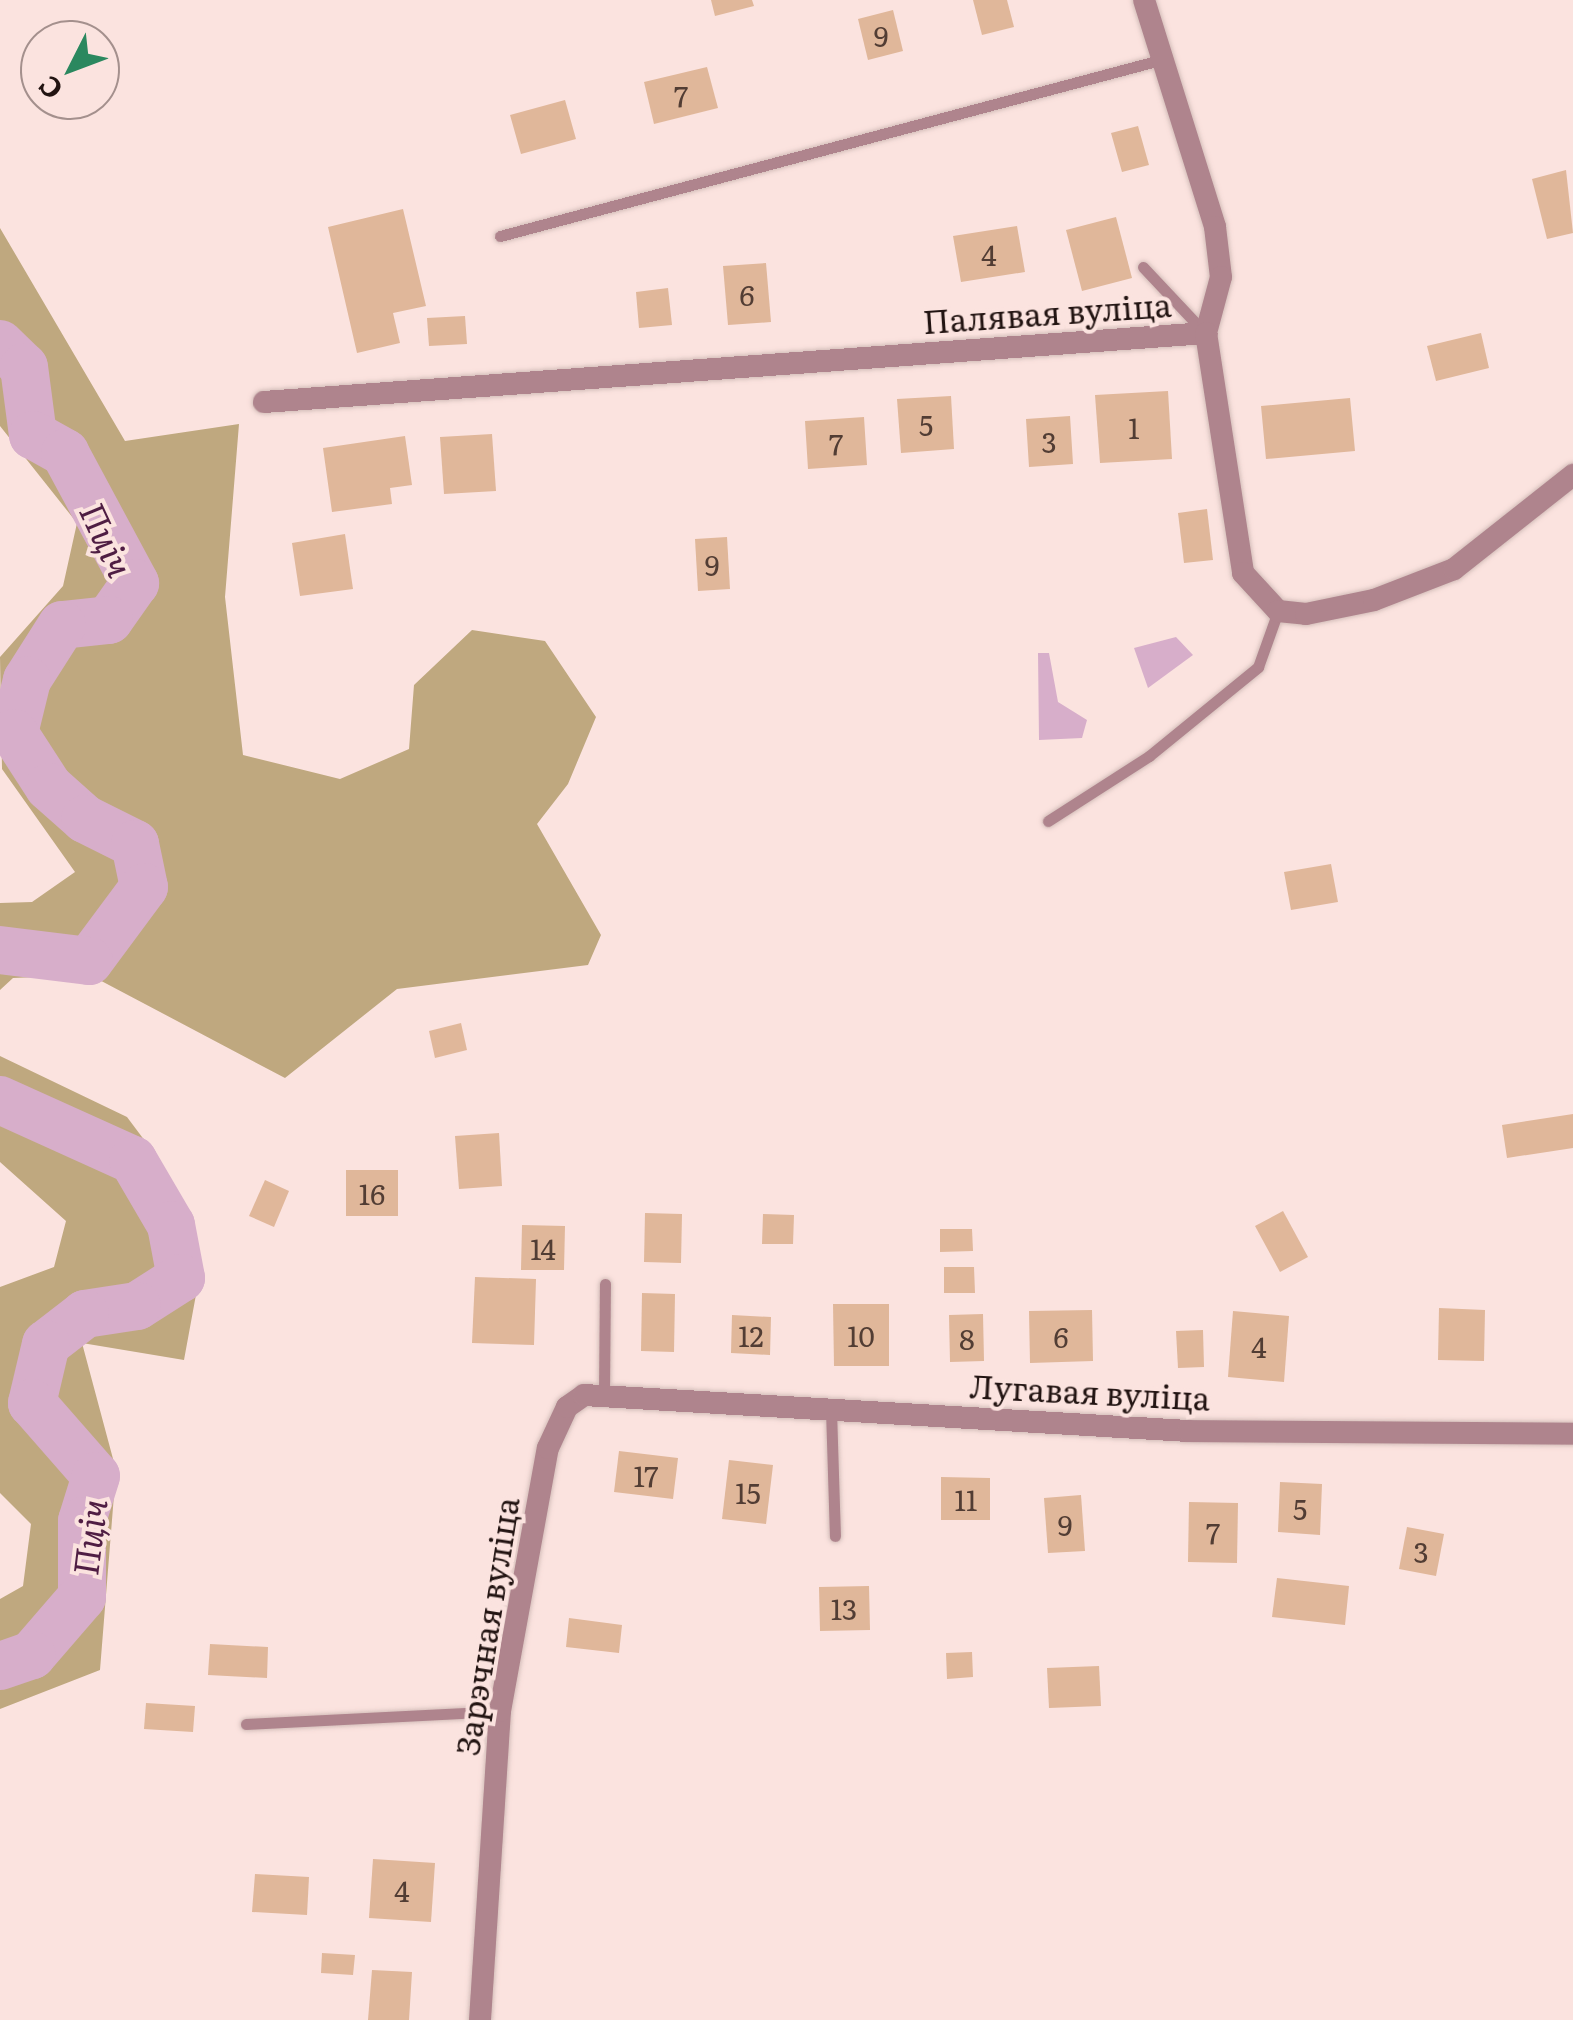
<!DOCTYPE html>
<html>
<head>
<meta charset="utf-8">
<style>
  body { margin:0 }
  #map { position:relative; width:1573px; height:2020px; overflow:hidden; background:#fbe3df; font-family:Literata,serif }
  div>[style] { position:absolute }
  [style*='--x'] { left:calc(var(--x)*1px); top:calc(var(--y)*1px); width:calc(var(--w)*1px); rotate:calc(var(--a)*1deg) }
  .forest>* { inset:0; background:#bfa87f }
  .water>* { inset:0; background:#d7aeca }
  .river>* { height:48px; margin:-24px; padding:0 24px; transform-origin:24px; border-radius:24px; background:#d7aeca }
  .building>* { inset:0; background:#e0b79a }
  .roads { filter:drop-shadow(0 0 2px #d4beba) drop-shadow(0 0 2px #d4beba) }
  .lane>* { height:11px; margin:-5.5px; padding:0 5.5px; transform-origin:5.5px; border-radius:5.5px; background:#af848d }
  .street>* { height:22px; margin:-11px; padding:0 11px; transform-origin:11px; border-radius:11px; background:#af848d }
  span { translate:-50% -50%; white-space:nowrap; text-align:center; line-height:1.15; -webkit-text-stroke:8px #fbe3df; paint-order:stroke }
  .number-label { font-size:28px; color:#523d34 }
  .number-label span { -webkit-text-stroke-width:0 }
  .street-label { font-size:32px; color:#221412 }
  .water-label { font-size:35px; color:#4f1d43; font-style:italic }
  .north { position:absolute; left:20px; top:20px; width:100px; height:100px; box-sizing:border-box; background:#fbe3df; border:2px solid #a4908d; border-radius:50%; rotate:228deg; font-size:28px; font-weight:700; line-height:40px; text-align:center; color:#221412 }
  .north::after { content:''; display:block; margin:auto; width:35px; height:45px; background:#2b885f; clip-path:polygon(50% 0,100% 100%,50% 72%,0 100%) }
</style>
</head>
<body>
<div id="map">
  <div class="forest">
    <i style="clip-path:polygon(0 228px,125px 441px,239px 424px,225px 597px,243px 755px,340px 779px,409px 749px,414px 685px,472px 630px,545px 641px,596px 717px,568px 784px,537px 824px,601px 935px,588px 965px,397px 989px,285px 1078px,90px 975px,13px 978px,0 990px,0 903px,32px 902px,75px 872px,2px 769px,0 657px,63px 586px,77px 523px,0 426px)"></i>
    <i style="clip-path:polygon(0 1056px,127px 1117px,160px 1161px,202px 1262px,184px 1360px,82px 1343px,116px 1470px,100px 1670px,0 1709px,0 1599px,23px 1586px,31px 1524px,0 1493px,0 1287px,54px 1267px,66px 1221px,0 1162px)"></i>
  </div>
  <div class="water">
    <i style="clip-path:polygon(1176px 637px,1193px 655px,1148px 688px,1134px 648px)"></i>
    <i style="clip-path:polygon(1038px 653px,1049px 653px,1058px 702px,1087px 720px,1082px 738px,1039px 740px)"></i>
  </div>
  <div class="river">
    <i style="--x:0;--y:344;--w:33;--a:44"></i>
    <i style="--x:24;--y:367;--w:69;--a:82.5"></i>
    <i style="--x:33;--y:435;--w:37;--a:29"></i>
    <i style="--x:65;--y:453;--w:148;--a:61.7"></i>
    <i style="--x:135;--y:583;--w:45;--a:125.1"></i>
    <i style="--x:109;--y:620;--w:47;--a:173.9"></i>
    <i style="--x:62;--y:625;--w:65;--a:122.5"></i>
    <i style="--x:27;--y:680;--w:55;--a:103.8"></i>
    <i style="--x:14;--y:733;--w:64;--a:57.1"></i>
    <i style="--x:49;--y:787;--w:48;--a:41.6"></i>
    <i style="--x:85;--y:819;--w:56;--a:26.6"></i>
    <i style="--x:135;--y:844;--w:44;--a:78.2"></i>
    <i style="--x:144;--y:887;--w:92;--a:126.6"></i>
    <i style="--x:89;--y:961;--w:90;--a:-173"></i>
    <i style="--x:0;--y:1100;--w:146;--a:24.3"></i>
    <i style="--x:133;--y:1160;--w:75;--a:59.7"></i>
    <i style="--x:171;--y:1225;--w:54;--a:79.3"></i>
    <i style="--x:181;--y:1278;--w:52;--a:147.5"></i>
    <i style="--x:137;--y:1306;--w:53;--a:171.3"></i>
    <i style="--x:85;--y:1314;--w:49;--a:142.4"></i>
    <i style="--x:46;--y:1344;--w:61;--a:103.3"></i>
    <i style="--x:32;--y:1403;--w:97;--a:48.8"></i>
    <i style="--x:96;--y:1476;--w:47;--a:107.3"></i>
    <i style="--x:82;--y:1521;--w:76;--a:90"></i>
    <i style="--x:82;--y:1597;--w:77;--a:130.8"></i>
    <i style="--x:32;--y:1655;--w:34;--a:161"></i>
  </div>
  <div class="building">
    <i style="clip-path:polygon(711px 0,752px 0,754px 6px,715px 16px)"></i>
    <i style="clip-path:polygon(973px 0,1007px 0,1014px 27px,982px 35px)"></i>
    <i style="clip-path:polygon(893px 10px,903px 51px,868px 60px,858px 19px)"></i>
    <i style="clip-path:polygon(707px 67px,718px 108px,654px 124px,644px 82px)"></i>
    <i style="clip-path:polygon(565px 100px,576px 139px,521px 154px,510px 115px)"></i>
    <i style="clip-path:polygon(1138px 126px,1149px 165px,1122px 172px,1111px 133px)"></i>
    <i style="clip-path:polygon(1566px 170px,1573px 233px,1547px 239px,1532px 179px)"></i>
    <i style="clip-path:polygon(403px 209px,426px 306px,393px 313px,400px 343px,357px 353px,328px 227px)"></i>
    <i style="clip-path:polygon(1116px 217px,1132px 278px,1082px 291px,1066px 230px)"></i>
    <i style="clip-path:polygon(1017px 226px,1025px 272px,961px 282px,953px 236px)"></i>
    <i style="clip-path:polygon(766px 263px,771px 322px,728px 325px,723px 266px)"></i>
    <i style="clip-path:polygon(668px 288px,672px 325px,639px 328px,636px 292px)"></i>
    <i style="clip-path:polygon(465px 316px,467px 344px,429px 346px,427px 318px)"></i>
    <i style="clip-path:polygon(1481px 333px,1489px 368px,1436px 381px,1427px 346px)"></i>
    <i style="clip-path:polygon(1168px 391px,1172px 459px,1100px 463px,1095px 395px)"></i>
    <i style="clip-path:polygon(951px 396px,954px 449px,901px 453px,897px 399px)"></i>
    <i style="clip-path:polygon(1350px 398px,1355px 451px,1266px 459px,1261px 406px)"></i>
    <i style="clip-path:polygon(1070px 416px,1073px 464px,1029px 467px,1026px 419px)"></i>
    <i style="clip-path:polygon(864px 417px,867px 465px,808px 469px,805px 421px)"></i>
    <i style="clip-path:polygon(492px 434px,496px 491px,444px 494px,440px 437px)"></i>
    <i style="clip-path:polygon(405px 436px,412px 485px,390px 488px,392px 504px,332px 512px,323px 448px)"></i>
    <i style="clip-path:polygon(1207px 509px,1213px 560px,1184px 563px,1178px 513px)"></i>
    <i style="clip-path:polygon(345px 534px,353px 589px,300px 596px,292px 543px)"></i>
    <i style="clip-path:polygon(727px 537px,730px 589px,698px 591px,695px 539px)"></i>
    <i style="clip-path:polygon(1331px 864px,1338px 902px,1291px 910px,1284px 872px)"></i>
    <i style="clip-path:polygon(461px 1023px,467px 1050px,435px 1058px,429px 1031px)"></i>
    <i style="clip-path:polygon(1573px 1114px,1573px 1148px,1507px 1158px,1502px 1125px)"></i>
    <i style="clip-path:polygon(499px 1133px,502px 1186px,459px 1189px,455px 1136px)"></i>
    <i style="clip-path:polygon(346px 1170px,398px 1170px,398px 1216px,346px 1216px)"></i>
    <i style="clip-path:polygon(265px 1180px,289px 1191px,274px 1227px,249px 1216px)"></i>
    <i style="clip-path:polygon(1283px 1211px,1308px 1257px,1280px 1272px,1255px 1226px)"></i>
    <i style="clip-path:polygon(645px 1213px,682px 1214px,681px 1263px,644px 1262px)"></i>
    <i style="clip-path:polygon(763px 1214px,794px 1215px,793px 1244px,762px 1244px)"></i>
    <i style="clip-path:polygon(522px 1225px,565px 1226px,564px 1270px,521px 1270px)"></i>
    <i style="clip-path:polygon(940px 1229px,972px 1229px,973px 1251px,940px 1252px)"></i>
    <i style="clip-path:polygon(944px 1267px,974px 1267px,975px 1293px,944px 1293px)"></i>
    <i style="clip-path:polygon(475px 1277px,536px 1279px,534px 1345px,472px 1343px)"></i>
    <i style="clip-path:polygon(642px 1293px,675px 1294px,674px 1352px,641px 1351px)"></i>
    <i style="clip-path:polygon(833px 1304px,889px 1304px,889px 1366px,834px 1366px)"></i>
    <i style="clip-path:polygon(1439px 1308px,1485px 1310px,1484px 1361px,1438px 1360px)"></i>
    <i style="clip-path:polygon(1092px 1310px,1093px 1361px,1030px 1363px,1029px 1311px)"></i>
    <i style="clip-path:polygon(1233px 1311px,1289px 1316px,1284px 1382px,1228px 1377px)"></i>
    <i style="clip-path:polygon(983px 1314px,984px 1361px,950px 1362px,949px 1315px)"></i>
    <i style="clip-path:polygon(732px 1315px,771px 1317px,770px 1355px,731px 1353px)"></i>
    <i style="clip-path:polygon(1203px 1330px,1204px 1367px,1178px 1368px,1176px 1331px)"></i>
    <i style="clip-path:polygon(619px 1451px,678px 1458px,673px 1499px,614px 1492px)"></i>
    <i style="clip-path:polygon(729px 1460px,773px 1465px,766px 1524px,722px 1519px)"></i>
    <i style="clip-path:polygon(941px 1477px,990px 1478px,990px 1520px,941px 1520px)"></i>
    <i style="clip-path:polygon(1280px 1482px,1322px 1484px,1320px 1535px,1278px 1532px)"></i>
    <i style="clip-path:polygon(1081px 1495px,1085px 1551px,1048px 1553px,1044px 1498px)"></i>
    <i style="clip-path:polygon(1189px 1502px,1238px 1503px,1237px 1563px,1188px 1562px)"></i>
    <i style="clip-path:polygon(1407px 1527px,1444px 1534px,1436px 1576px,1399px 1569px)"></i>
    <i style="clip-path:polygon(1277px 1578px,1349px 1586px,1345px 1625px,1272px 1617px)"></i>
    <i style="clip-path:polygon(869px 1586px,870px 1630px,820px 1631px,819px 1587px)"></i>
    <i style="clip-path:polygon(569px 1618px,622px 1625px,619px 1653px,566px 1647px)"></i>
    <i style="clip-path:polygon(210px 1644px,268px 1647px,267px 1678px,208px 1675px)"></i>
    <i style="clip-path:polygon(972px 1652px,973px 1677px,947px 1679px,946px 1653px)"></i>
    <i style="clip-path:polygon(1099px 1666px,1101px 1706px,1049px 1708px,1047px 1668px)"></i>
    <i style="clip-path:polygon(146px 1703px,195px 1706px,193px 1732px,144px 1729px)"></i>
    <i style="clip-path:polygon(373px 1859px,435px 1863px,431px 1922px,369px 1918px)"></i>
    <i style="clip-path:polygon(255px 1874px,309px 1877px,307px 1915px,252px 1912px)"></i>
    <i style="clip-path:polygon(322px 1953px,355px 1955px,353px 1975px,321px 1973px)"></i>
    <i style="clip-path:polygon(372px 1970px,412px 1972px,409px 2020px,368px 2020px)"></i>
  </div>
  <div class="roads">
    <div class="lane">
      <i style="--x:500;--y:236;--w:687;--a:-14.93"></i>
      <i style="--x:1143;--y:267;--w:91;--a:46.8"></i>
      <i style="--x:1048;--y:821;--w:120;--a:-32.8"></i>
      <i style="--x:1149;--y:756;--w:141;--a:-39.2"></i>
      <i style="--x:1258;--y:667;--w:59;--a:-70.3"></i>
      <i style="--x:604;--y:1393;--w:109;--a:-89.5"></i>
      <i style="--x:831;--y:1410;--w:126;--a:88.2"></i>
      <i style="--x:246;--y:1724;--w:254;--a:-2.9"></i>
    </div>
    <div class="street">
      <i style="--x:1144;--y:0;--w:238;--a:72.6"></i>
      <i style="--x:1215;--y:227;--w:50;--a:83.2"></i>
      <i style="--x:1221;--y:277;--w:58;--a:105"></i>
      <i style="--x:264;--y:402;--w:945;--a:-4.19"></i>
      <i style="--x:1206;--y:333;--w:243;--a:81.2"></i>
      <i style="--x:1243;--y:573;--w:52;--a:47.4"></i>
      <i style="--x:1278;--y:611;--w:28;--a:6"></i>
      <i style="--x:1306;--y:614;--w:69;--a:-11.6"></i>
      <i style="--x:1374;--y:600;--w:86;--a:-21.2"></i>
      <i style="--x:1454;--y:569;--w:152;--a:-38.3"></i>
      <i style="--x:480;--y:2020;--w:310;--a:-86.3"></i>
      <i style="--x:500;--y:1711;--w:267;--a:-79.7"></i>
      <i style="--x:548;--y:1448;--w:45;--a:-65.1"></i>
      <i style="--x:567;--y:1407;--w:21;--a:-35"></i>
      <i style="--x:584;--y:1395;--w:605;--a:3.41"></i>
      <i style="--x:1188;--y:1431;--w:385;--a:0.4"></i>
    </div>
  </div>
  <div class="number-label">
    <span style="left:881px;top:35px">9</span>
    <span style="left:681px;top:95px">7</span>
    <span style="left:989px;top:254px">4</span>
    <span style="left:747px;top:294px">6</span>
    <span style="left:926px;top:424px">5</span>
    <span style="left:1134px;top:427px">1</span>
    <span style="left:1049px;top:441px">3</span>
    <span style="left:836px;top:443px">7</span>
    <span style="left:712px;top:564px">9</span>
    <span style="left:372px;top:1193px">16</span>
    <span style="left:543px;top:1248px">14</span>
    <span style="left:751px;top:1335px">12</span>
    <span style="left:861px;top:1335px">10</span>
    <span style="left:1061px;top:1336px">6</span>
    <span style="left:967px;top:1338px">8</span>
    <span style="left:1259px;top:1346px">4</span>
    <span style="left:646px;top:1475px">17</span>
    <span style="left:748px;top:1492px">15</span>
    <span style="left:966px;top:1499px">11</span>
    <span style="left:1300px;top:1508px">5</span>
    <span style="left:1065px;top:1524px">9</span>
    <span style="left:1213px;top:1532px">7</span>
    <span style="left:1421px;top:1551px">3</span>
    <span style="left:844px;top:1608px">13</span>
    <span style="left:402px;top:1890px">4</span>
  </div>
  <div class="street-label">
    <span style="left:1047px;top:312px;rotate:-4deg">Палявая вуліца</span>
    <span style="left:1090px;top:1391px;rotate:3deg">Лугавая вуліца</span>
    <span style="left:486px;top:1626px;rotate:-81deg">Зарэчная вуліца</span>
  </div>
  <div class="water-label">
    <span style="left:108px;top:539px;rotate:65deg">Пціч</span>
    <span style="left:88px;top:1537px;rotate:-83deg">Пціч</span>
  </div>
  <div class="north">С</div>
</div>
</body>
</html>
